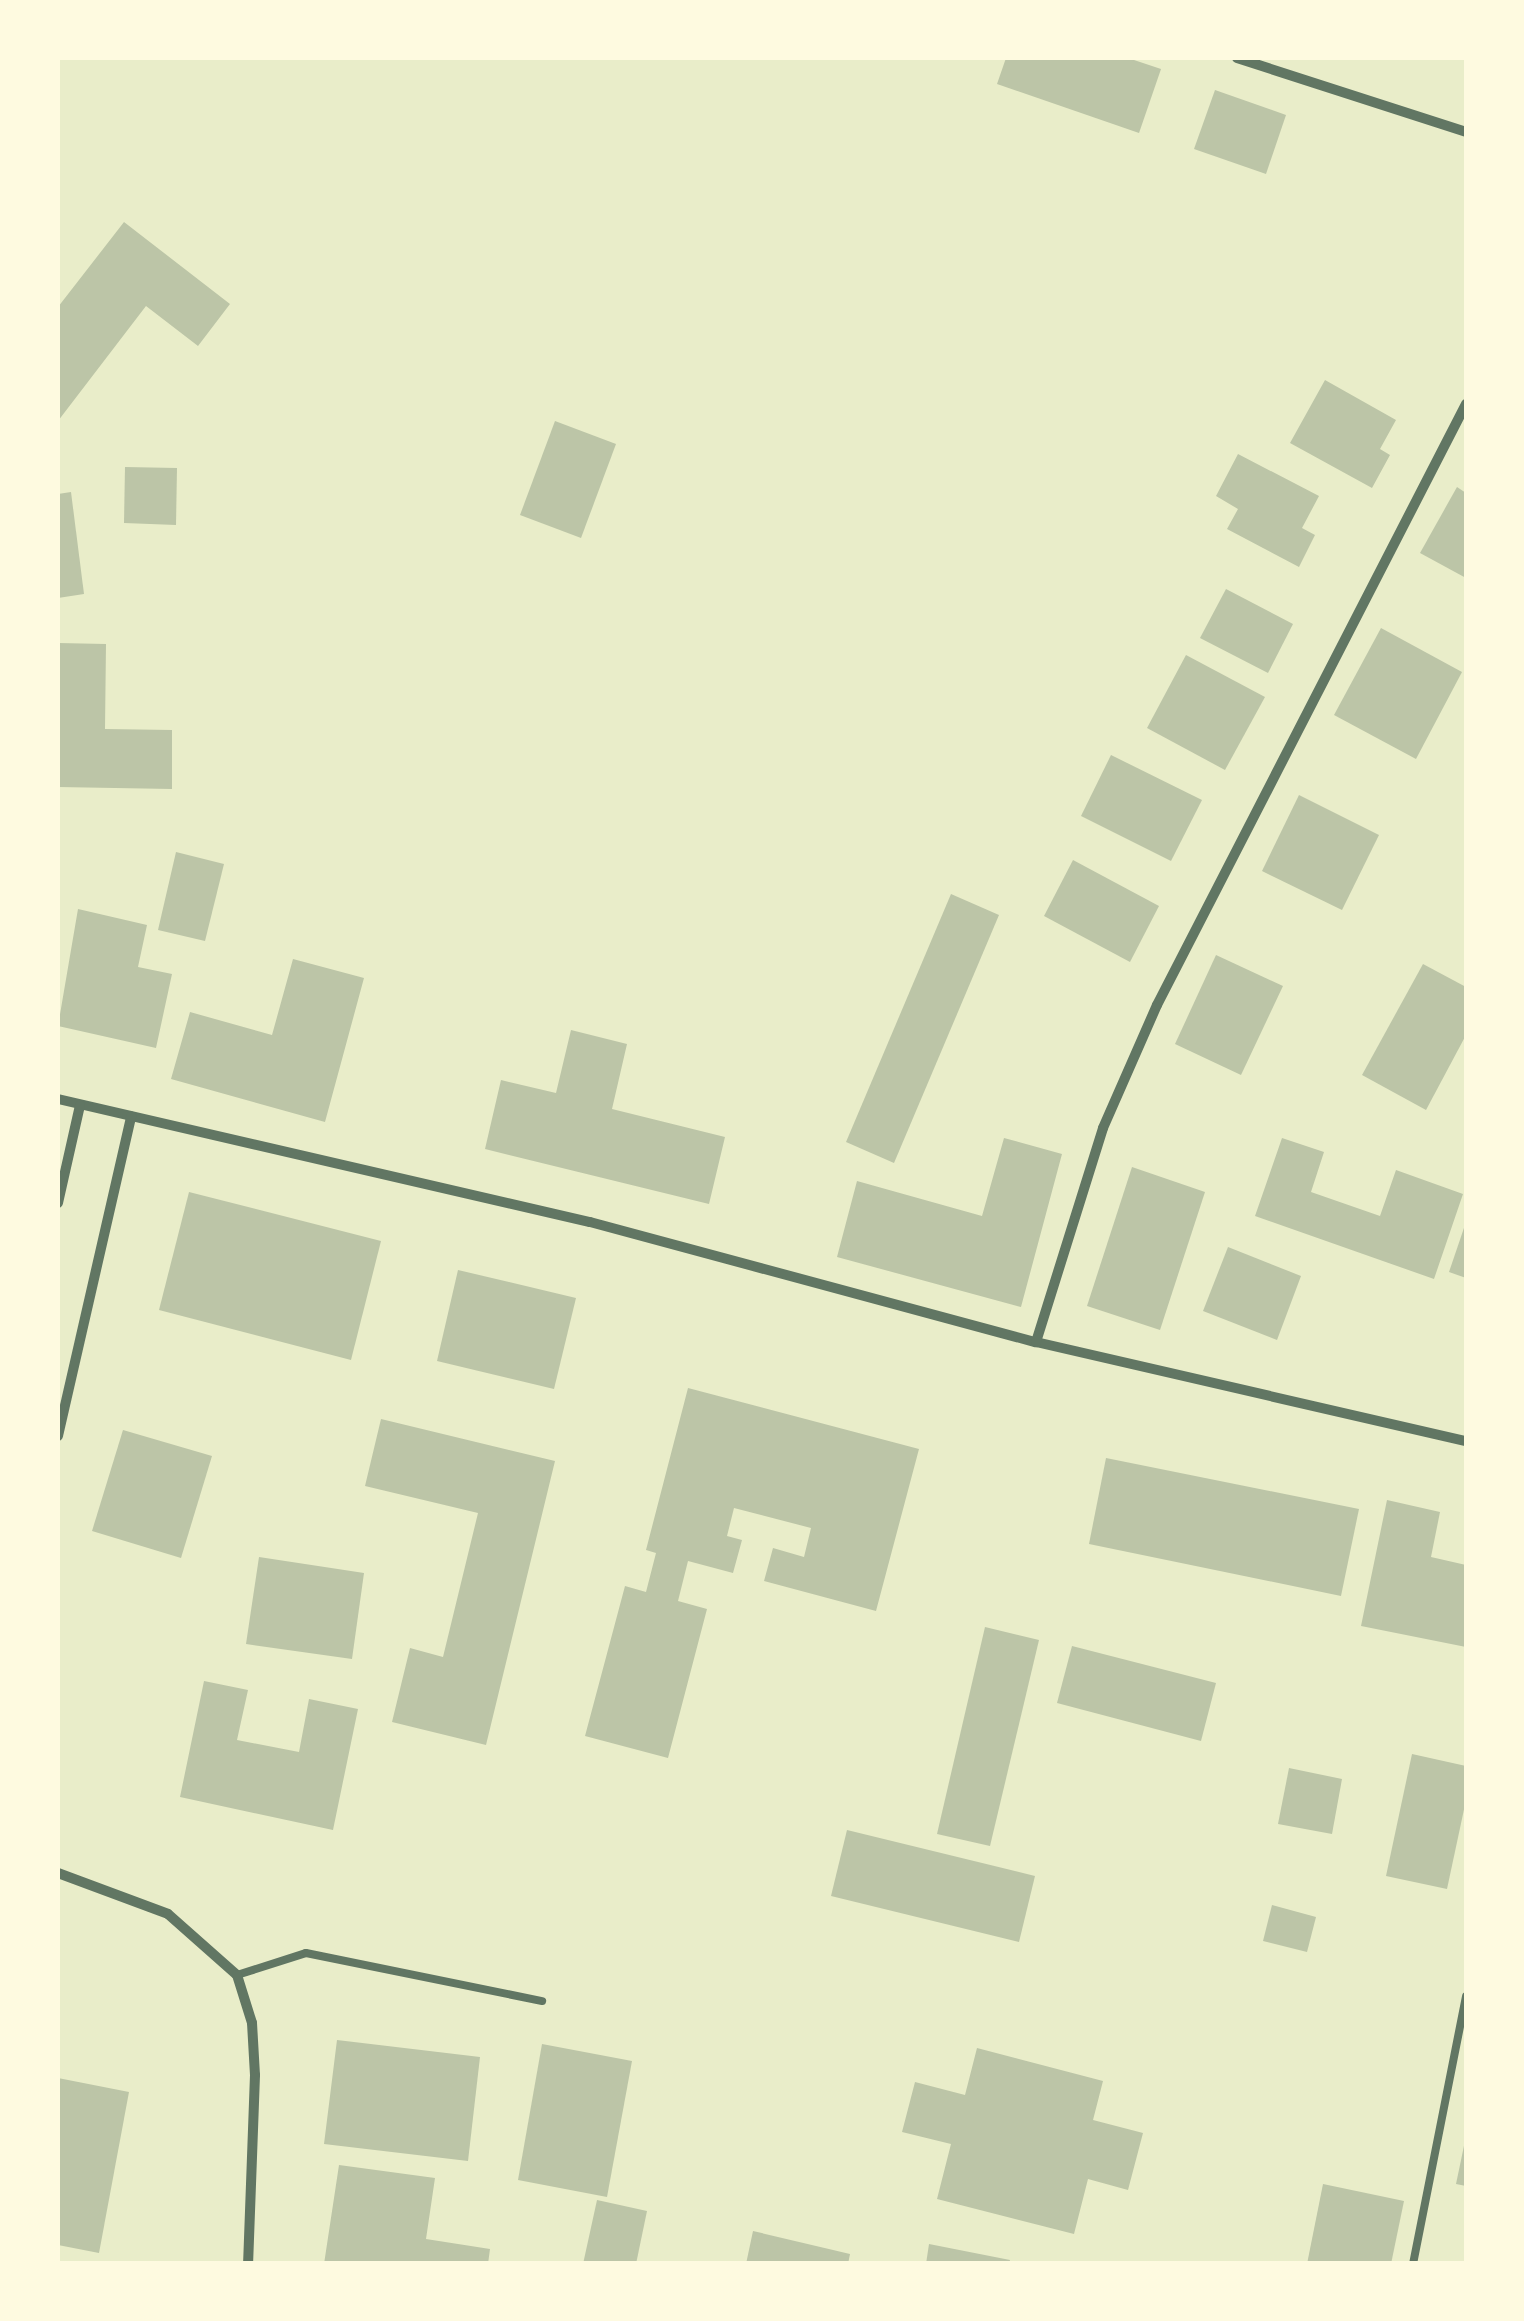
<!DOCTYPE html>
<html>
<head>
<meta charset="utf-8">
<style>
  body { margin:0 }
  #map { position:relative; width:1524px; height:2321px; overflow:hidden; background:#e9edc9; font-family:"PT Sans",sans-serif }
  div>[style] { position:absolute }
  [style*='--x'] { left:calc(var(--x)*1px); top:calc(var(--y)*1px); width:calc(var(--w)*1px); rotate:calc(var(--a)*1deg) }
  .building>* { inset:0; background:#bcc5a7 }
  .service>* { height:8px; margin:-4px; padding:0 4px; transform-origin:4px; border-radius:4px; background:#617663 }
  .minor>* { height:10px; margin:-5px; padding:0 5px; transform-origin:5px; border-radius:5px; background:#617663 }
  span { translate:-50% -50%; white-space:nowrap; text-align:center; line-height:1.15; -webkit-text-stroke:9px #fefae0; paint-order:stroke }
  .frame { position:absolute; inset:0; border:60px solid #fefae0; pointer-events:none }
</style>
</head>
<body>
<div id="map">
  <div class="building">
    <i style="clip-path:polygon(1006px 58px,1128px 58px,1161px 69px,1139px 133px,997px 84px)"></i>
    <i style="clip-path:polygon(1215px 90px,1286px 115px,1266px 174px,1194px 149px)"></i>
    <i style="clip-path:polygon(124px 222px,230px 304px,198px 346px,146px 306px,58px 421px,58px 307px)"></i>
    <i style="clip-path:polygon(1325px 380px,1396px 420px,1380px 449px,1390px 455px,1372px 488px,1290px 443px)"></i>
    <i style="clip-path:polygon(555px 421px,616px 444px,581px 538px,520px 515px)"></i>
    <i style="clip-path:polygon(1238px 454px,1319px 496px,1302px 528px,1315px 535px,1299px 567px,1227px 529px,1238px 509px,1216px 496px)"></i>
    <i style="clip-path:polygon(125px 467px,177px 468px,176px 525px,124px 523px)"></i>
    <i style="clip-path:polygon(1457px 487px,1466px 493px,1466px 578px,1420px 553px)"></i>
    <i style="clip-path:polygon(71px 492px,84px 594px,58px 598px,58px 494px)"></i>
    <i style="clip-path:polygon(1226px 589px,1293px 624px,1268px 673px,1200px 638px)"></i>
    <i style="clip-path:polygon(1381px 628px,1462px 672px,1416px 759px,1334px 715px)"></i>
    <i style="clip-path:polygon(58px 643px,106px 644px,105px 729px,172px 730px,172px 789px,58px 787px)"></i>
    <i style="clip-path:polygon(1186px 655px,1265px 697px,1225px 770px,1147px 728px)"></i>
    <i style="clip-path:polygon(1111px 755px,1202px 800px,1171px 861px,1081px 816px)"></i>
    <i style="clip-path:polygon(1299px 795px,1379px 835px,1342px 910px,1262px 871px)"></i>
    <i style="clip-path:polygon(176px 852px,224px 864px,205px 941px,158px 930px)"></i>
    <i style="clip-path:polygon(1073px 860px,1159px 906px,1130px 962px,1044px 916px)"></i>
    <i style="clip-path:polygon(951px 894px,999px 915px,894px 1163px,846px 1142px)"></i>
    <i style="clip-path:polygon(78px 909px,147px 925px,138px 967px,172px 974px,156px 1048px,58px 1026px)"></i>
    <i style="clip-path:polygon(1216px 955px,1283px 986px,1241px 1075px,1175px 1044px)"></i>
    <i style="clip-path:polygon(293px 959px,364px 978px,325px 1122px,171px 1079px,190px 1012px,272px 1035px)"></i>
    <i style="clip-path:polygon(1423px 964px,1466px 987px,1466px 1035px,1426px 1110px,1362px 1075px)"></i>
    <i style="clip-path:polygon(571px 1030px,627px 1044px,612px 1109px,725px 1137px,709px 1204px,485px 1149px,501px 1080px,556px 1093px)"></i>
    <i style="clip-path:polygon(1004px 1138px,1062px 1154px,1021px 1307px,837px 1257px,857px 1181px,982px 1216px)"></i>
    <i style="clip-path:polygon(1282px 1138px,1324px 1152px,1311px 1192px,1380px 1216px,1396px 1170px,1463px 1194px,1434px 1279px,1255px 1216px)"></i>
    <i style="clip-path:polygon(1132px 1167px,1205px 1192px,1160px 1330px,1087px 1306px)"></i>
    <i style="clip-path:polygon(189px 1192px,381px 1241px,351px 1360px,159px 1310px)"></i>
    <i style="clip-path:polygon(1466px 1222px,1466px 1278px,1449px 1272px)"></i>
    <i style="clip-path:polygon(1228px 1247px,1301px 1276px,1277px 1340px,1203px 1311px)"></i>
    <i style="clip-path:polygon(458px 1270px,576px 1298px,554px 1389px,437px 1361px)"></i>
    <i style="clip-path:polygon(688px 1388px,919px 1449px,876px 1611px,764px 1581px,773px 1548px,804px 1557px,811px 1528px,734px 1508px,727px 1536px,742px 1540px,733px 1573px,688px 1561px,678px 1601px,707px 1609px,668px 1758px,585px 1736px,625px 1586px,646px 1592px,656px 1553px,646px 1550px)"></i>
    <i style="clip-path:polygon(381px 1419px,555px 1461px,486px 1745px,392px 1722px,410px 1648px,443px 1657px,478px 1513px,365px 1486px)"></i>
    <i style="clip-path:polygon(123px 1430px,212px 1456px,181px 1558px,92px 1531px)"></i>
    <i style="clip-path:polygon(1106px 1458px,1359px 1509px,1341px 1596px,1089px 1544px)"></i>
    <i style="clip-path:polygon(1387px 1500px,1440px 1512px,1431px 1557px,1466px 1565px,1466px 1647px,1361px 1626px)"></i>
    <i style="clip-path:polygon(259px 1557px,364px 1573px,352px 1659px,246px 1644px)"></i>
    <i style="clip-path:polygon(985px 1627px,1039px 1640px,990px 1846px,937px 1834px)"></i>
    <i style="clip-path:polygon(1072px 1646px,1216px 1683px,1201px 1741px,1057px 1703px)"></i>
    <i style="clip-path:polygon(204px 1681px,248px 1690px,237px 1740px,299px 1752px,309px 1699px,358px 1709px,333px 1830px,180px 1797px)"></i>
    <i style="clip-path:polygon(1412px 1754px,1466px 1766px,1466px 1800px,1447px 1889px,1386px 1876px)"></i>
    <i style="clip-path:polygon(1289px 1768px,1342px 1779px,1332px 1834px,1278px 1824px)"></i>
    <i style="clip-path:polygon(847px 1830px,1035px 1876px,1019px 1942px,831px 1896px)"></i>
    <i style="clip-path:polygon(1272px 1905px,1316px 1917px,1307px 1952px,1263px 1941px)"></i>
    <i style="clip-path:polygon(337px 2040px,480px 2057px,468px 2161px,324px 2144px)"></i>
    <i style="clip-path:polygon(542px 2044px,632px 2061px,607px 2197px,518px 2180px)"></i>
    <i style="clip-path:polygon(977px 2048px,1103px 2081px,1093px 2120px,1143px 2133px,1128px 2190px,1088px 2179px,1074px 2234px,937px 2199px,951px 2144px,902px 2132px,915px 2082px,965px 2095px)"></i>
    <i style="clip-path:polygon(58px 2078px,129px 2092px,99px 2253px,58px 2245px)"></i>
    <i style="clip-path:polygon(1465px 2141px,1466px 2142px,1466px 2186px,1456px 2184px)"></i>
    <i style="clip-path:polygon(339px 2165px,435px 2178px,426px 2239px,490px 2249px,488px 2264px,324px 2264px)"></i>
    <i style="clip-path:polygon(1323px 2184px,1404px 2201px,1391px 2264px,1307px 2264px)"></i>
    <i style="clip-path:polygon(597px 2200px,647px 2211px,636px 2264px,583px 2264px)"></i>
    <i style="clip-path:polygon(753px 2231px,850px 2254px,848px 2264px,746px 2264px)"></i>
    <i style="clip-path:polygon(929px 2244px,1010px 2260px,1009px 2264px,926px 2264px)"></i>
  </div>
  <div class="service">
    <i style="--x:237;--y:1975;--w:72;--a:-17.7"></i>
    <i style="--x:306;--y:1953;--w:241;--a:11.5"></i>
    <i style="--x:1413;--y:2264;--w:273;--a:-78.8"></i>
  </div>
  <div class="minor">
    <i style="--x:1237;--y:58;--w:241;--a:17.9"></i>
    <i style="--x:58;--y:1099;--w:546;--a:13.02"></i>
    <i style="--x:590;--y:1222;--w:462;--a:15.1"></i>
    <i style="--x:1036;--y:1342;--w:441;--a:13"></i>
    <i style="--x:58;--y:1203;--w:100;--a:-77.3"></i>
    <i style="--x:1036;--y:1342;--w:224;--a:-72.6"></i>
    <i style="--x:1103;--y:1128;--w:134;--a:-66.3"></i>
    <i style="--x:1157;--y:1005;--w:676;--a:-62.79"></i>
    <i style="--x:58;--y:1436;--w:328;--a:-77.1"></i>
    <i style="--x:58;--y:1873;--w:117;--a:20.4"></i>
    <i style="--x:168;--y:1914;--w:92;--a:41.5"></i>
    <i style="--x:237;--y:1975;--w:50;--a:72.6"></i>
    <i style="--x:252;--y:2023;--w:52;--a:86.7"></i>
    <i style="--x:255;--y:2075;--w:189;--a:92.1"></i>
  </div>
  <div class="frame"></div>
</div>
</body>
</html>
